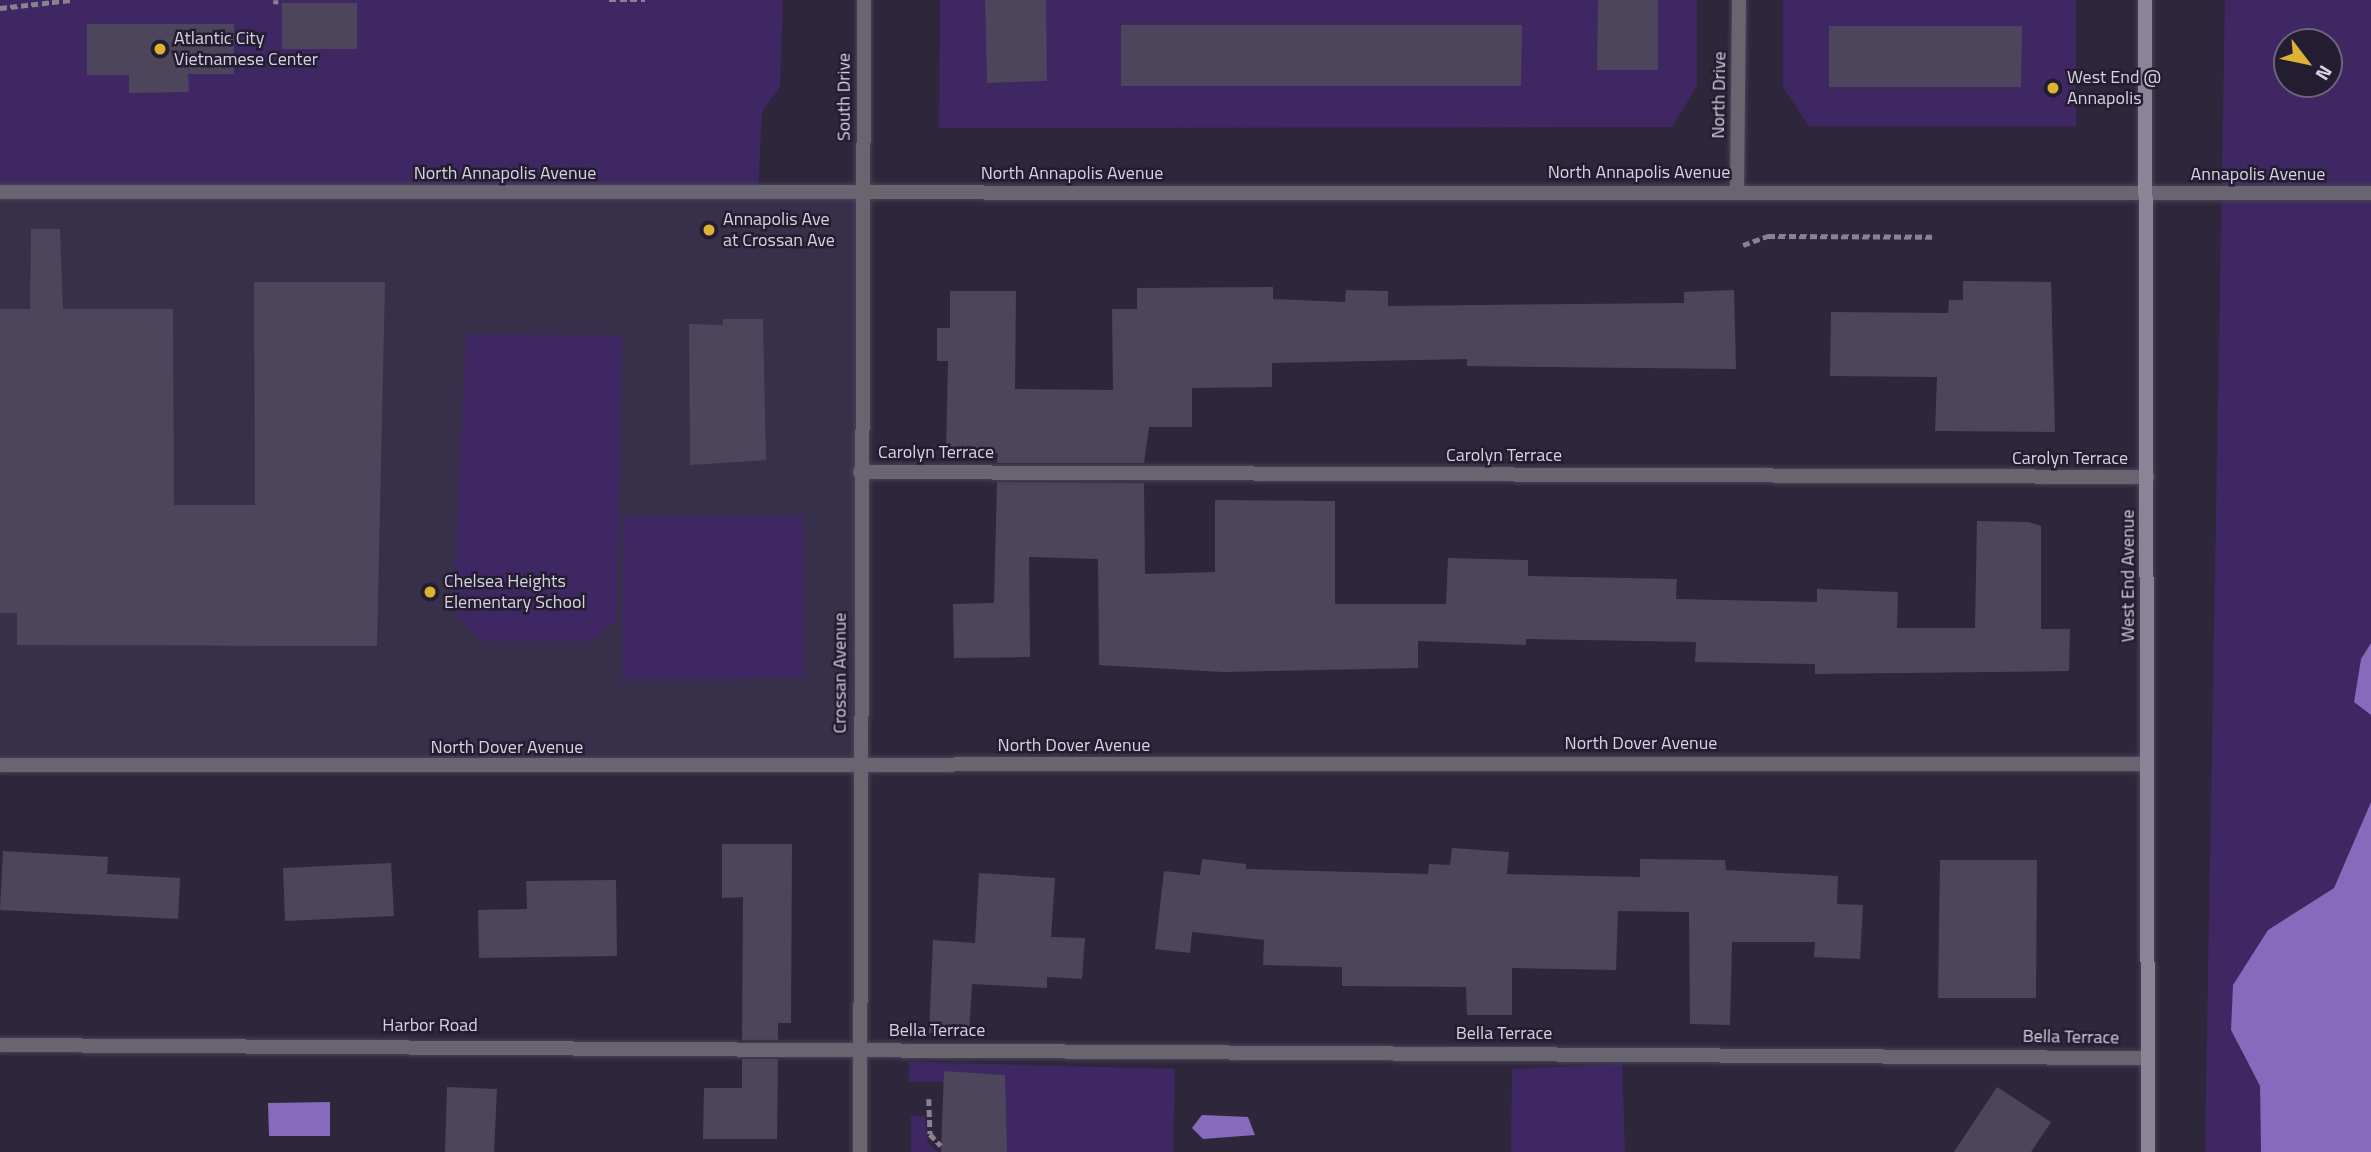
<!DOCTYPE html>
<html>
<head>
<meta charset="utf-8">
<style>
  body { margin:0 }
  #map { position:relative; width:2371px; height:1152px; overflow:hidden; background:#2e273c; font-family:"Titillium Web",sans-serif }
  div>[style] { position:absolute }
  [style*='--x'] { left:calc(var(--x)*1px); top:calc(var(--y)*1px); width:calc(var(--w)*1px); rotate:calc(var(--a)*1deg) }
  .built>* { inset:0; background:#38304a }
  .green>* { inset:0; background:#3f2764 }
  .water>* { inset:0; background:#866abb }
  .building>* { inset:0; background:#4c455c }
  .path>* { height:4.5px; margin-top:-2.25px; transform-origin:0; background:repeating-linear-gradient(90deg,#888293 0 7px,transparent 0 10.5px) }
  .roads { filter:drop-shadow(0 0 2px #494256) drop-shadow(0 0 2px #494256) }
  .service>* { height:14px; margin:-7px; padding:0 7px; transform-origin:7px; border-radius:7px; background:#686570 }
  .minor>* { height:14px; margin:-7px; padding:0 7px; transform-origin:7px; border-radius:7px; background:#686570 }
  .secondary>* { height:14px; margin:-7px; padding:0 7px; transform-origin:7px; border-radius:7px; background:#8a8596 }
  .dots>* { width:19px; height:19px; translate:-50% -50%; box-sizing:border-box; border:4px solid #241d31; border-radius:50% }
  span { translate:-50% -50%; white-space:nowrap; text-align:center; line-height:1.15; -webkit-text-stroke:5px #241d31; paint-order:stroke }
  .poi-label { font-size:18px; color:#d6d2e0 }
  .left { translate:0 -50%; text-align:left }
  .street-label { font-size:18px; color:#d6d2e0 }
  .north { position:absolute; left:2273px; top:28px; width:70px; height:70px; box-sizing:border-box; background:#241d31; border:2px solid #6b6577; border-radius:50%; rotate:122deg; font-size:19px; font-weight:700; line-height:28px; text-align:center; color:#d6d2e0 }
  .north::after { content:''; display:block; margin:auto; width:24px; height:32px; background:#ddb133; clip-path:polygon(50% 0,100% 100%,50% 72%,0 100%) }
</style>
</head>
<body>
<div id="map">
  <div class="built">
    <i style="clip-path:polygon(0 192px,862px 194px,859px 766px,0 765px)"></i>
  </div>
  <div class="green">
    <i style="clip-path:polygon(0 0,783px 0,780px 87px,762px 112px,758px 192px,0 192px)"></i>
    <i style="clip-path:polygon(940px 0,985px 0,987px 83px,1047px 81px,1045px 0,1697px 0,1697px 86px,1672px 127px,939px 128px)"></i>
    <i style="clip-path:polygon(1783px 0,2076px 0,2076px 126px,1809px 126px,1783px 87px)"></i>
    <i style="clip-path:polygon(evenodd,2225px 0,2371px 0,2371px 643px,2361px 659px,2354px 702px,2371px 715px,2371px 802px,2334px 888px,2268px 930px,2239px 1046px,2260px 1086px,2261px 1152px,2205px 1152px,2225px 0,2287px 42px,2329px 42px,2329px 84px,2287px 84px,2287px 42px)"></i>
    <i style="clip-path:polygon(466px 334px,622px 336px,621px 407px,528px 406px,621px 408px,616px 620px,590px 641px,482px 641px,453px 611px)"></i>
    <i style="clip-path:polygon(623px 515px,803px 515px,804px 678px,622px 680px)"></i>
    <i style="clip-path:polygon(909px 1062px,1175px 1069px,1173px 1152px,1007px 1152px,944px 1082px,909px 1082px)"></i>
    <i style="clip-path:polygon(1622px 1064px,1625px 1152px,1511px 1152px,1512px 1069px)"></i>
    <i style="clip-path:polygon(911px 1116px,925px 1116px,928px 1143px,938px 1152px,911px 1152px)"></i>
  </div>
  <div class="water">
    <i style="clip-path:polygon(2371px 643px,2371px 715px,2354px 702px,2361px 659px)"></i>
    <i style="clip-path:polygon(2371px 802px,2371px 1152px,2261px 1152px,2260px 1086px,2231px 1030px,2233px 985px,2268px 930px,2334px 888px)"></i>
    <i style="clip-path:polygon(330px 1102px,330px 1136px,269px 1136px,268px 1103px)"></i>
    <i style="clip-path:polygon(1202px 1115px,1248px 1117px,1255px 1135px,1203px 1139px,1192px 1128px)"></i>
  </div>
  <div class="building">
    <i style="clip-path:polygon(985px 0,1046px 0,1047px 81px,987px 83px)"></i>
    <i style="clip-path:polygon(1598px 0,1658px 0,1658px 70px,1597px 70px)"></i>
    <i style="clip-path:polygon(282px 3px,357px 3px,357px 49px,282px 49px)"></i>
    <i style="clip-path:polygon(87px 24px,234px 24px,234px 74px,188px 74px,189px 92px,129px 93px,129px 75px,87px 75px)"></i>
    <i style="clip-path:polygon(1121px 25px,1522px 25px,1521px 86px,1121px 86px)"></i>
    <i style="clip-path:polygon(1829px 26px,2022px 26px,2021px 87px,1829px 87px)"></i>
    <i style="clip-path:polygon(31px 229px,60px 229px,63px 309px,173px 309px,174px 505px,255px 505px,254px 282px,385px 282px,377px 646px,17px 645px,17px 613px,0 613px,0 309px,30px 309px)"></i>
    <i style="clip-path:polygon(1963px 281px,2051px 282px,2055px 432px,1935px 431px,1937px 377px,1830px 376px,1831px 312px,1948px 313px,1949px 300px,1963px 300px)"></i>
    <i style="clip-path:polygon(1273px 287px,1273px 299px,1345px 302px,1346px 290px,1388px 291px,1388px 306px,1684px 303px,1684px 292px,1734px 290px,1736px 369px,1467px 366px,1467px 359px,1272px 363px,1272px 387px,1192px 388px,1192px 427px,1149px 427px,1144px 463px,997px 463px,998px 453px,946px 452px,948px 361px,937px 361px,937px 328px,950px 328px,950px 291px,1016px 291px,1015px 389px,1113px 390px,1112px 309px,1137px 309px,1137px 288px)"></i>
    <i style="clip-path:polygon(723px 319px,763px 319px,766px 460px,690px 465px,689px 324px,723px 325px)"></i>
    <i style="clip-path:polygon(997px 482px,1144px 483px,1145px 574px,1215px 572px,1215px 500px,1335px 501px,1335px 604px,1446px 604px,1448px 558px,1528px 560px,1528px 576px,1677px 579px,1676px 599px,1817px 602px,1817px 589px,1898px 592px,1897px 628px,1975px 628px,1977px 521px,2029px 522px,2041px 526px,2041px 629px,2070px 629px,2069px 671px,1815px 674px,1815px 664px,1695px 662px,1696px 642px,1526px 639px,1526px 645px,1418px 641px,1418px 668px,1223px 672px,1099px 665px,1098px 559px,1029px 557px,1030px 657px,954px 658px,953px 604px,994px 603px)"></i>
    <i style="clip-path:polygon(722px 844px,792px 844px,791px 1023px,778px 1023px,778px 1040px,742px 1040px,743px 897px,722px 898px)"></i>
    <i style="clip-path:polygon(1452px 848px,1509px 852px,1507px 874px,1640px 877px,1640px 859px,1725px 860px,1726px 870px,1838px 876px,1837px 904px,1863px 905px,1860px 959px,1814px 957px,1815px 942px,1732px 942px,1730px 1025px,1690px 1024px,1689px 912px,1618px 911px,1616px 970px,1512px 968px,1512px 1015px,1467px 1015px,1466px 987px,1342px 986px,1342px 967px,1263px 965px,1264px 940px,1192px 932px,1190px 953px,1155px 949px,1164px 871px,1200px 875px,1202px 859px,1246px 864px,1246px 869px,1428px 874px,1429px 864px,1450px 865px)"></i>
    <i style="clip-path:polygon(3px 851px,108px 857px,107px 874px,180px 878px,178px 919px,0 910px)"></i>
    <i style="clip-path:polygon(1940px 860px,2037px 860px,2036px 998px,1938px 998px)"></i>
    <i style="clip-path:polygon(391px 863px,394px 916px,285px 921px,283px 868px)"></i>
    <i style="clip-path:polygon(979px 873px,1055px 878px,1051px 937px,1085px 938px,1082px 979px,1047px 977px,1047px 988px,972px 984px,969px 1035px,929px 1033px,933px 940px,975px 943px)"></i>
    <i style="clip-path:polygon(616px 880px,617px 956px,479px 958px,478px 910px,527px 909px,526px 881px)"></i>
    <i style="clip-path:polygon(742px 1059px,778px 1059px,777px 1139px,703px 1139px,704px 1088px,742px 1088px)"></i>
    <i style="clip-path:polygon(944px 1071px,1005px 1075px,1007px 1152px,941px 1152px)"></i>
    <i style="clip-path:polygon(447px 1087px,497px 1089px,494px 1152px,445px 1152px)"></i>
    <i style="clip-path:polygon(1997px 1087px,2051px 1122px,2031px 1152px,1954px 1152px)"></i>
  </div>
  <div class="path">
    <i style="--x:276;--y:0;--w:4;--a:90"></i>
    <i style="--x:609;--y:0;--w:36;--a:0"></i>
    <i style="--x:0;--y:8;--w:71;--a:-6.4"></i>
    <i style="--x:1743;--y:245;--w:27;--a:-20"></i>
    <i style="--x:1768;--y:236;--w:164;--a:0.3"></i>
    <i style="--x:929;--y:1099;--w:35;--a:88"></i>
    <i style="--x:930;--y:1134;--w:16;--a:47"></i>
  </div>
  <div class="roads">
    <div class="service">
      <i style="--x:2144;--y:193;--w:227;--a:0"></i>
    </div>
    <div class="minor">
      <i style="--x:1737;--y:191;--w:191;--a:-89.4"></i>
      <i style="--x:0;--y:192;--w:2144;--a:0.03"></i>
      <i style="--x:860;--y:472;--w:1287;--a:0.22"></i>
      <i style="--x:0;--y:765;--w:2147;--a:-0.03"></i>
      <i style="--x:0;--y:1045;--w:2147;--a:0.35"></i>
      <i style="--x:860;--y:1152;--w:1152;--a:-89.8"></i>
    </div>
    <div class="secondary">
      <i style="--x:2145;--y:0;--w:1152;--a:89.85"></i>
    </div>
  </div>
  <div class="dots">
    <i style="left:160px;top:49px;background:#ddb133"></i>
    <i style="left:2053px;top:88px;background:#ddb133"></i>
    <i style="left:709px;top:230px;background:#ddb133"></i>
    <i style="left:430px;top:592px;background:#ddb133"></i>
  </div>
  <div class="poi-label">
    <span class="left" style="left:174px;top:49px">Atlantic City<br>Vietnamese Center</span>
    <span class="left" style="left:2067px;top:88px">West End @<br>Annapolis</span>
    <span class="left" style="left:723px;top:230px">Annapolis Ave<br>at Crossan Ave</span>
    <span class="left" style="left:444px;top:592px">Chelsea Heights<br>Elementary School</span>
  </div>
  <div class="street-label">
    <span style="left:1719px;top:95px;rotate:-89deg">North Drive</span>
    <span style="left:844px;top:97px;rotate:-90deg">South Drive</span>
    <span style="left:1639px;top:172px">North Annapolis Avenue</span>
    <span style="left:505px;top:173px">North Annapolis Avenue</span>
    <span style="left:1072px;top:173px">North Annapolis Avenue</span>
    <span style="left:2258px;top:174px">Annapolis Avenue</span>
    <span style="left:936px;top:452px">Carolyn Terrace</span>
    <span style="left:1504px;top:455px">Carolyn Terrace</span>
    <span style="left:2070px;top:458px">Carolyn Terrace</span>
    <span style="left:2128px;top:576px;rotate:-90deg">West End Avenue</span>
    <span style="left:840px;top:673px;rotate:-90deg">Crossan Avenue</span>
    <span style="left:1641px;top:743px">North Dover Avenue</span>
    <span style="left:1074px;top:745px">North Dover Avenue</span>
    <span style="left:507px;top:747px">North Dover Avenue</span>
    <span style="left:430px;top:1025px">Harbor Road</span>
    <span style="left:937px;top:1030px">Bella Terrace</span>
    <span style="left:1504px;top:1033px">Bella Terrace</span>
    <span style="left:2071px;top:1037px;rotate:1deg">Bella Terrace</span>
  </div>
  <div class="north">N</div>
</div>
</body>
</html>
